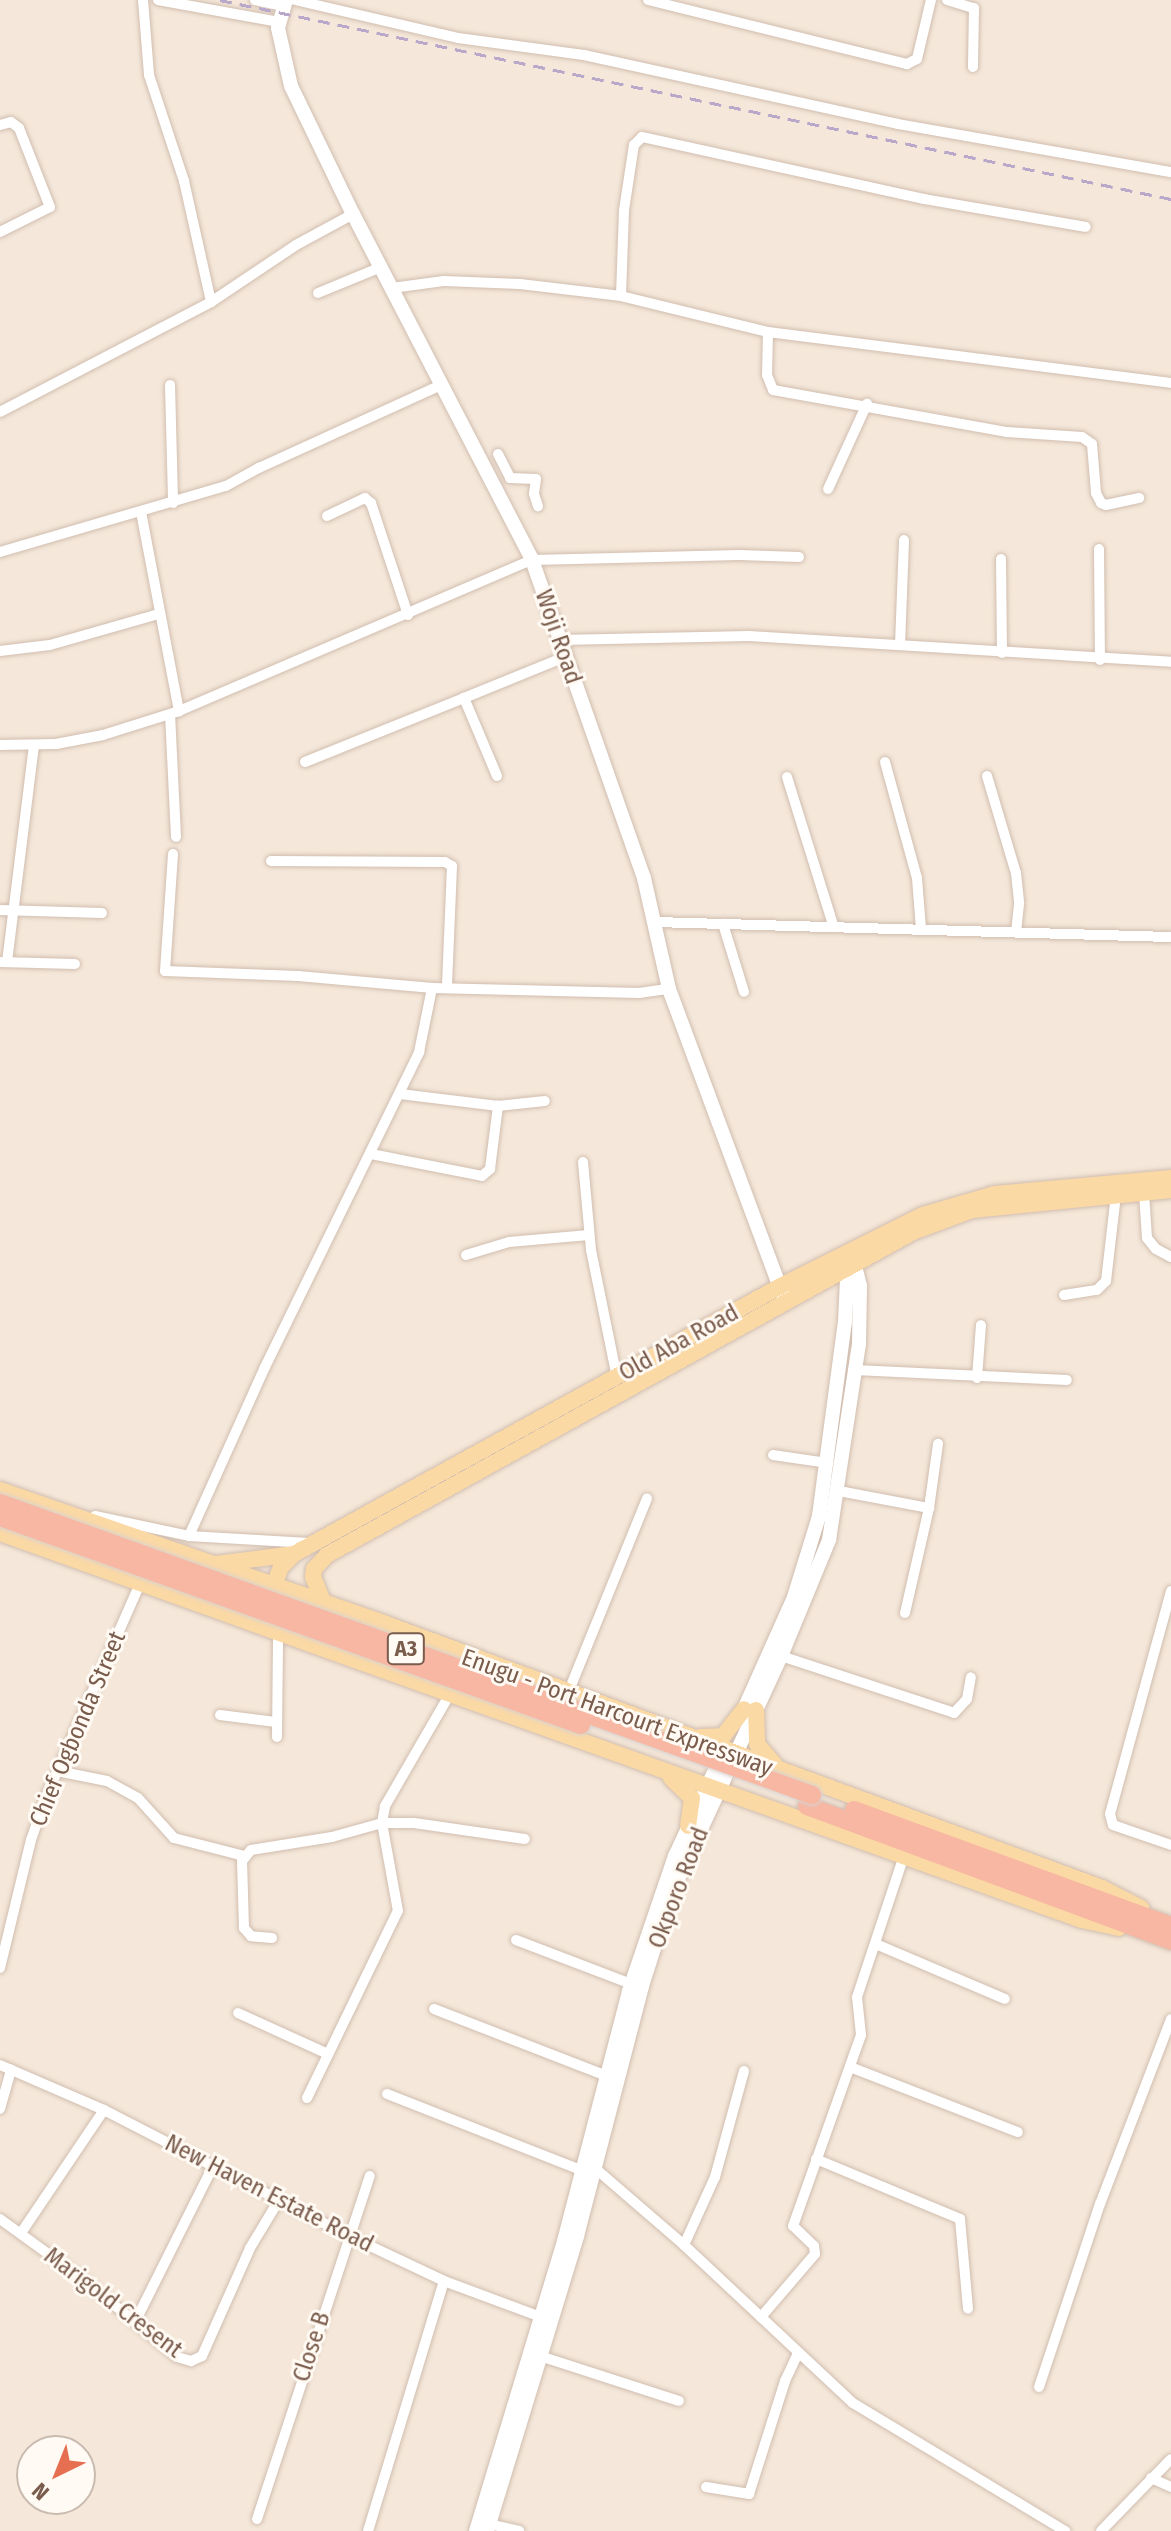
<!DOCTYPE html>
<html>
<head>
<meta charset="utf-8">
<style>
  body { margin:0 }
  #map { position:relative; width:1171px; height:2531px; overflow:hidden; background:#fdf6ec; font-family:"Fira Sans Condensed",sans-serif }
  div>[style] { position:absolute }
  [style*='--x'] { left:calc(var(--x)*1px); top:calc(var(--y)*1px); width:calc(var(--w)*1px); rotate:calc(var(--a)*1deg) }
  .residential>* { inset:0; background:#f5e8da }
  .roads { filter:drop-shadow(0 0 2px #d1beb0) drop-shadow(0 0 2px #d1beb0) }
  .street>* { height:10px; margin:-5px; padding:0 5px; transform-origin:5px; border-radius:5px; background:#fff }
  .secondary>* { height:14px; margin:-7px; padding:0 7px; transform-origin:7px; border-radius:7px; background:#fff }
  .primary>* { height:16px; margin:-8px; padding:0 8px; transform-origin:8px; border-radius:8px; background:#fbd9a5 }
  .highway>* { height:18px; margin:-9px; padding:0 9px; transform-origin:9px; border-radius:9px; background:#f7b7a3 }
  .rail>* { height:3px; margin-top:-1.5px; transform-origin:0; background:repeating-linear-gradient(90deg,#b9a8c9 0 12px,transparent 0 20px) }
  .bridges { filter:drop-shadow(0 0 2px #dad1cd) drop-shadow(0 0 2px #dad1cd) }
  .highway-bridge>* { height:18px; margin:-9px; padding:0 9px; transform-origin:9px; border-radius:9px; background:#f7b7a3 }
  span { translate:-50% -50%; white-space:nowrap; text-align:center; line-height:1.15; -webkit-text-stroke:6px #fffaf3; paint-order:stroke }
  .shield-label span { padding:2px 6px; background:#fffaf3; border:2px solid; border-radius:6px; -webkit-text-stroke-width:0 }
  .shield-label { font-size:22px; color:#7a5c4d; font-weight:700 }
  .street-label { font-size:24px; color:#7a5c4d }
  .north { position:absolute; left:16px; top:2435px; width:80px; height:80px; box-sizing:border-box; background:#fffaf3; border:2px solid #cabbb1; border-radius:50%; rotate:223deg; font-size:22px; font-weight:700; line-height:32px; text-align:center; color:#7a5c4d }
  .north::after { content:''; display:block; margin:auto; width:28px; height:36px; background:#e76f51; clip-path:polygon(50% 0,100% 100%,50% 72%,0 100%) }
</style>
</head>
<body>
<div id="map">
  <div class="residential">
    <i style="clip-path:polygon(evenodd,0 0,1171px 0,1171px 2531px,0 2531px,0 0,32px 2451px,80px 2451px,80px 2499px,32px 2499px,32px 2451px)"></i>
  </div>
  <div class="roads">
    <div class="street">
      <i style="--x:143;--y:0;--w:75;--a:85.4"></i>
      <i style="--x:149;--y:75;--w:112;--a:71.7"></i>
      <i style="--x:184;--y:181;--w:124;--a:77.4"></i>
      <i style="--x:158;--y:0;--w:123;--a:10.3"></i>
      <i style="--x:255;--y:0;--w:29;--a:12"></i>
      <i style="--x:295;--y:0;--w:167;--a:13.1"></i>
      <i style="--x:458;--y:38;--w:127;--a:7.7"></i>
      <i style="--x:584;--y:55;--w:321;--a:12.4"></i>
      <i style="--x:898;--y:124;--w:277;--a:10"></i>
      <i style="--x:648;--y:0;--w:267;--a:13.9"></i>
      <i style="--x:907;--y:64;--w:11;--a:-27"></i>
      <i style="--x:917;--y:59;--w:61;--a:-76.7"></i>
      <i style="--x:947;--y:0;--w:28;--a:17"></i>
      <i style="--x:974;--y:8;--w:59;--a:91"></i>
      <i style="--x:0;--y:125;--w:11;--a:-15"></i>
      <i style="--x:11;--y:122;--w:10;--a:37"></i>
      <i style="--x:19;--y:128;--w:85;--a:68.6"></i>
      <i style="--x:50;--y:207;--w:56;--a:153.4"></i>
      <i style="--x:392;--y:288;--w:52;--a:-7.7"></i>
      <i style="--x:444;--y:281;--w:76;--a:2.3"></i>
      <i style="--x:520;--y:284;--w:102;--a:6.8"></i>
      <i style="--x:621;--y:296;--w:151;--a:13.8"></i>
      <i style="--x:768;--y:332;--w:406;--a:7.2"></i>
      <i style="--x:318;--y:293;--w:68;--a:-22.4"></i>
      <i style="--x:621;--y:296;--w:86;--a:-88"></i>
      <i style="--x:624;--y:210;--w:66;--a:-81.3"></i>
      <i style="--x:634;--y:145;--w:11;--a:-45"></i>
      <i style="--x:642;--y:137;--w:289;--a:12.4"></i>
      <i style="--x:924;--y:199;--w:164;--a:9.8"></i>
      <i style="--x:768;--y:332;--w:43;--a:91.3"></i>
      <i style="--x:767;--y:375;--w:16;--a:68"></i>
      <i style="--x:773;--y:390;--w:238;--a:10.2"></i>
      <i style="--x:1007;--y:432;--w:75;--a:3.8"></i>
      <i style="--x:1082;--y:437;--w:12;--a:35"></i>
      <i style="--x:1092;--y:444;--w:49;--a:85.3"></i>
      <i style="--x:1096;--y:493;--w:11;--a:63"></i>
      <i style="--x:1101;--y:503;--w:5;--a:22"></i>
      <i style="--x:1106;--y:505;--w:34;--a:-12"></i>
      <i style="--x:170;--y:385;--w:118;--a:88.5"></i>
      <i style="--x:0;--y:412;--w:238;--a:-27.5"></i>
      <i style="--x:211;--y:302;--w:102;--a:-33.8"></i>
      <i style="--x:296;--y:245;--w:65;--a:-28.5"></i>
      <i style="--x:498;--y:454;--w:27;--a:63"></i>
      <i style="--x:510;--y:478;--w:26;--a:2"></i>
      <i style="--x:536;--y:479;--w:15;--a:98"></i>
      <i style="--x:534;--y:494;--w:13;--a:72"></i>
      <i style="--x:828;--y:489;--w:94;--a:-65.4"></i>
      <i style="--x:141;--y:512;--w:203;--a:79.2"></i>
      <i style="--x:327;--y:516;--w:42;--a:-25.3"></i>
      <i style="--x:365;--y:498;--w:8;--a:40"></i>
      <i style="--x:371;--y:503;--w:118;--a:71.7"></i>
      <i style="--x:1099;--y:549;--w:111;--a:89.5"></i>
      <i style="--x:0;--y:552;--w:235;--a:-16.3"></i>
      <i style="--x:226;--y:486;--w:38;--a:-29"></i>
      <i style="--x:259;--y:468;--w:202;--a:-24.5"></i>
      <i style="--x:1001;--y:559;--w:94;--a:89.4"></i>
      <i style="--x:559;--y:640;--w:190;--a:-1.2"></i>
      <i style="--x:749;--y:636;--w:423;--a:3.5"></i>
      <i style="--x:900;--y:645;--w:105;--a:-87.8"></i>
      <i style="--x:0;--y:651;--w:50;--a:-6.8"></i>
      <i style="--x:50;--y:645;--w:113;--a:-15.9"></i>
      <i style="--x:170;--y:714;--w:123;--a:87.2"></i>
      <i style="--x:0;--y:745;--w:56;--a:-1"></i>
      <i style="--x:56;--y:744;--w:48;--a:-10.8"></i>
      <i style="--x:103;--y:735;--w:80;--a:-17.5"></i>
      <i style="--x:179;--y:711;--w:384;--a:-23.2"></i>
      <i style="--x:532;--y:560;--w:207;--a:-1.4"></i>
      <i style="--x:739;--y:555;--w:60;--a:1.9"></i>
      <i style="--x:305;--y:762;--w:171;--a:-21.9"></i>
      <i style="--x:885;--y:762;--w:120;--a:74.6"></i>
      <i style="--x:917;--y:878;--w:51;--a:85.5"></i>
      <i style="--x:497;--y:776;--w:85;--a:-112.9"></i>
      <i style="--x:464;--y:698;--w:109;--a:-22.1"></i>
      <i style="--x:987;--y:776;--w:101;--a:73.4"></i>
      <i style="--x:1016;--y:873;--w:31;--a:84"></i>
      <i style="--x:1019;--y:904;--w:27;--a:96"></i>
      <i style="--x:787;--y:777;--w:155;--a:72.7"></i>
      <i style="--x:173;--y:854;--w:117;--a:93.9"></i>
      <i style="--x:165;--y:971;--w:133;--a:2.2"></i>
      <i style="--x:298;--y:976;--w:135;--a:5.1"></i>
      <i style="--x:432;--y:988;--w:207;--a:1.4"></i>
      <i style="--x:639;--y:993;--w:30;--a:-8"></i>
      <i style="--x:271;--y:861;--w:174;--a:0.3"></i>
      <i style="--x:445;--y:862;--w:8;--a:30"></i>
      <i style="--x:452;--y:866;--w:120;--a:92.4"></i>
      <i style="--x:0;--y:910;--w:102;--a:1.7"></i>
      <i style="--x:655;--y:922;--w:516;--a:1.67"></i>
      <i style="--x:723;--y:924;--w:71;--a:72.8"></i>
      <i style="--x:0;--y:962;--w:75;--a:1.5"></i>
      <i style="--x:7;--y:962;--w:218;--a:-82.9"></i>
      <i style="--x:400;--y:1094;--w:99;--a:7"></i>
      <i style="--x:498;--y:1106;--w:47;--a:-6.1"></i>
      <i style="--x:371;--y:1154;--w:113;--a:11.2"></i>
      <i style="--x:482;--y:1176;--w:11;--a:-41"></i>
      <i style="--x:490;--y:1169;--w:64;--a:-82.8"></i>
      <i style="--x:583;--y:1162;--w:88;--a:84.8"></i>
      <i style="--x:591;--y:1250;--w:131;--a:78.5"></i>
      <i style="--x:1144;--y:1193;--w:45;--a:86.2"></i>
      <i style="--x:1147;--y:1238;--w:14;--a:51"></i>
      <i style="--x:1156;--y:1249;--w:17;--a:28"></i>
      <i style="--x:466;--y:1255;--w:45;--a:-16.8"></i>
      <i style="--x:509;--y:1242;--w:80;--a:-5"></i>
      <i style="--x:1064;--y:1295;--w:33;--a:-9"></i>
      <i style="--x:1097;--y:1290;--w:13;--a:-45"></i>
      <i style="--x:1106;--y:1281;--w:87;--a:-83.4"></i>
      <i style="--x:855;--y:1370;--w:212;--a:2.7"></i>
      <i style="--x:977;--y:1378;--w:53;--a:-85.7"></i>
      <i style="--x:773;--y:1455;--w:56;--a:8.3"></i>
      <i style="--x:839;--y:1491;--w:92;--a:10.7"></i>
      <i style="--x:95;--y:1516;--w:96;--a:12"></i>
      <i style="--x:189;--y:1536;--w:120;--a:3.3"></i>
      <i style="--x:189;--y:1536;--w:185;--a:-65.8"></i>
      <i style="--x:265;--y:1367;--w:351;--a:-63.9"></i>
      <i style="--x:419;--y:1052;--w:65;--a:-78.5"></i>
      <i style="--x:1171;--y:1591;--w:231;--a:105.3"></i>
      <i style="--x:1110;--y:1814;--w:11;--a:75"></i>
      <i style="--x:1113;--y:1825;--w:61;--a:19"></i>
      <i style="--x:905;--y:1613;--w:108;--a:-77.1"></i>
      <i style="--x:929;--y:1508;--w:65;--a:-82"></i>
      <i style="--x:781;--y:1656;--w:182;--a:18.2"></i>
      <i style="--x:954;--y:1713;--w:19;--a:-47"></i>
      <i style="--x:967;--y:1699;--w:22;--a:-80"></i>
      <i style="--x:568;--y:1693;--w:210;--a:-67.9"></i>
      <i style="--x:220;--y:1715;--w:56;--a:7.1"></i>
      <i style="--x:277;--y:1737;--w:103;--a:-89.4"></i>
      <i style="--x:57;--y:1771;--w:51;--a:11.3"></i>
      <i style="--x:107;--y:1781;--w:35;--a:29"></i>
      <i style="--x:138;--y:1798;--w:54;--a:48"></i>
      <i style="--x:174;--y:1838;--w:72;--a:14.4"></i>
      <i style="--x:272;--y:1938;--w:21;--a:-175"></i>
      <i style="--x:251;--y:1936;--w:11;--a:-131"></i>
      <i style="--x:244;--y:1928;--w:67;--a:-91.7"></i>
      <i style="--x:242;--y:1861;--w:14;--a:-51"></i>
      <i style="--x:251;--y:1850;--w:82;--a:-9.1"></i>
      <i style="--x:332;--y:1837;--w:52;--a:-15.6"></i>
      <i style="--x:382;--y:1823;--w:32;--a:0"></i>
      <i style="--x:414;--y:1823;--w:112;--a:8.2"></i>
      <i style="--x:516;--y:1940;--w:123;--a:20.9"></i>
      <i style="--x:876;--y:1944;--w:140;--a:23.1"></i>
      <i style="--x:0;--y:1968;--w:132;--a:-76.4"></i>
      <i style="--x:31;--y:1840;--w:43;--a:-71.1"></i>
      <i style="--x:45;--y:1799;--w:233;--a:-66.2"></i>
      <i style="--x:434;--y:2009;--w:186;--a:21.2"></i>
      <i style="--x:238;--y:2013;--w:99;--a:24.5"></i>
      <i style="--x:0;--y:2065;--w:113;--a:23.4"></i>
      <i style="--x:104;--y:2110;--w:276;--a:27.2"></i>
      <i style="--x:349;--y:2236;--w:105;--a:25.3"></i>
      <i style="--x:444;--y:2281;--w:103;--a:20.4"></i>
      <i style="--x:850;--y:2067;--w:180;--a:21.2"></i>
      <i style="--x:387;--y:2094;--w:211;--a:21.4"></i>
      <i style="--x:307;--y:2098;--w:208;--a:-64.1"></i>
      <i style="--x:398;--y:1911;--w:89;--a:-100.3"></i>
      <i style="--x:382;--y:1823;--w:17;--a:-80"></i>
      <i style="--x:385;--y:1806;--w:129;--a:-59.9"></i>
      <i style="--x:0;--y:2109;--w:41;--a:-74.2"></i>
      <i style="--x:816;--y:2159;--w:156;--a:22.6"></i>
      <i style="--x:960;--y:2219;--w:90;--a:84.9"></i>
      <i style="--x:596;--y:2169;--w:116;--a:40.8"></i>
      <i style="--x:684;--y:2245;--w:231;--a:43.1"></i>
      <i style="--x:853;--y:2403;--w:248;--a:31.1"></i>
      <i style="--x:0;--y:2219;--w:102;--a:35.9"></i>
      <i style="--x:83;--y:2279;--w:122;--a:39.7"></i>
      <i style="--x:177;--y:2357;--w:15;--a:16"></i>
      <i style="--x:191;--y:2361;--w:12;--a:-24"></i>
      <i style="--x:202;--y:2356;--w:118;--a:-66"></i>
      <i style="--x:250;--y:2248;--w:56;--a:-58.9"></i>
      <i style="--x:21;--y:2233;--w:148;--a:-56"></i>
      <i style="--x:684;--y:2245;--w:75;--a:-65.5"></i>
      <i style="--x:715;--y:2177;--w:110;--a:-74.7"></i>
      <i style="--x:761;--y:2317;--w:83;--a:-49.4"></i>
      <i style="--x:815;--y:2254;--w:8;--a:-97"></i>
      <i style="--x:814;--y:2246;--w:29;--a:-136"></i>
      <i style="--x:793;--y:2226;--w:203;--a:-70.4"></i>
      <i style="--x:861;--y:2035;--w:38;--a:-96"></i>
      <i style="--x:857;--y:1997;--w:149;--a:-71.6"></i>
      <i style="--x:135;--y:2322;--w:177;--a:-63.4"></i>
      <i style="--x:540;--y:2356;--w:146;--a:17.9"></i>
      <i style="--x:1039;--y:2387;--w:193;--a:-71.6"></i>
      <i style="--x:1100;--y:2204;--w:198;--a:-69"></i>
      <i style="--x:1151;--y:2478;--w:22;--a:24"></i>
      <i style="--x:706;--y:2487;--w:44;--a:9.2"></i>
      <i style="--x:749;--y:2494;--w:119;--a:-72.3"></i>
      <i style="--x:785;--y:2381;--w:31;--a:-65"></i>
      <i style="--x:257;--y:2519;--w:361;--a:-71.8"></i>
      <i style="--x:489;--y:2524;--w:31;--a:13"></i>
      <i style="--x:368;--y:2531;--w:261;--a:-73.1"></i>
      <i style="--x:1101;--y:2531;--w:100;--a:-45.8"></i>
    </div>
    <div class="secondary">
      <i style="--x:286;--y:0;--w:29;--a:106"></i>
      <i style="--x:278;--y:28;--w:59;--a:77.4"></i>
      <i style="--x:291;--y:86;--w:142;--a:64.2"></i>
      <i style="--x:353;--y:214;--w:390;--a:62.6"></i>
      <i style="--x:532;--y:560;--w:337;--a:70.6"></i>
      <i style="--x:644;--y:878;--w:114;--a:77.3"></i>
      <i style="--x:669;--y:989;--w:327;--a:69.6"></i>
      <i style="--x:740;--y:1718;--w:133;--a:-65.9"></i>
      <i style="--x:794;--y:1597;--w:85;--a:-72.8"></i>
      <i style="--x:819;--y:1516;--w:196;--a:-82.4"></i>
      <i style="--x:845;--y:1322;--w:43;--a:-87.3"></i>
      <i style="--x:847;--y:1279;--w:18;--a:-103"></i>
      <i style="--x:476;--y:2531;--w:303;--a:-73.1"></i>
      <i style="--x:564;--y:2241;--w:258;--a:-75.4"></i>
      <i style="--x:629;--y:1991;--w:143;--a:-71.2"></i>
      <i style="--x:675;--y:1856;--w:111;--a:-65"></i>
      <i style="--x:487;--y:2531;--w:308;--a:-73"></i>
      <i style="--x:577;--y:2236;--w:258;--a:-75.4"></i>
      <i style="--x:642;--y:1986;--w:99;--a:-72.3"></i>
      <i style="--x:672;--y:1892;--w:260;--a:-65.2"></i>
      <i style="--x:781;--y:1656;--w:126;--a:-67.5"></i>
      <i style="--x:829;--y:1540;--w:198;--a:-81.3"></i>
      <i style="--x:859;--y:1344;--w:58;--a:-89"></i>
      <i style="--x:860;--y:1286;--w:32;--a:-104"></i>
    </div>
    <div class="primary">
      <i style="--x:0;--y:1490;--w:409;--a:19.1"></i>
      <i style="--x:386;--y:1624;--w:763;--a:20.24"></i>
      <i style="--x:1102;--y:1888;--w:44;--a:27.1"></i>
      <i style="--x:0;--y:1533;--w:1149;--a:19.68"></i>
      <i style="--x:1082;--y:1920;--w:38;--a:12"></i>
      <i style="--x:216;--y:1564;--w:79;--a:-7.3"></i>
      <i style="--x:271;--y:1594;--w:29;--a:-70"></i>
      <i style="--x:281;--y:1567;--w:18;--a:-45"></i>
      <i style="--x:294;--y:1554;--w:554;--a:-28.83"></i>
      <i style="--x:779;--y:1287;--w:161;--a:-26.6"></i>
      <i style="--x:923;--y:1215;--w:75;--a:-16.3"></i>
      <i style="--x:995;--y:1194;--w:177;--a:-5.2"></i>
      <i style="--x:324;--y:1604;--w:29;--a:-112"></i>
      <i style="--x:313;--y:1577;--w:8;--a:-83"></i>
      <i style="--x:314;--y:1569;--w:19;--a:-47"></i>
      <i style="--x:327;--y:1555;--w:669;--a:-28.86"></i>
      <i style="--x:913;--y:1232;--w:63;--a:-20.4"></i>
      <i style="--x:972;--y:1210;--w:200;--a:-5.7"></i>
      <i style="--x:756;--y:1710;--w:34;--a:88"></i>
      <i style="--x:757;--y:1744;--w:28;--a:49"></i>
      <i style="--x:700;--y:1737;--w:23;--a:-2"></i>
      <i style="--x:723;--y:1736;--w:34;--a:-52"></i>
      <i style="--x:671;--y:1778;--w:29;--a:44"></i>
      <i style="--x:692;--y:1798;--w:28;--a:98"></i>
    </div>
    <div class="highway">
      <i style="--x:807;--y:1806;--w:388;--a:20.3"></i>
      <i style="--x:854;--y:1810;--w:338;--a:20.1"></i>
    </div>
  </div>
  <div class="rail">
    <i style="--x:220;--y:0;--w:972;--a:11.82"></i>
  </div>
  <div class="bridges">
    <div class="highway-bridge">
      <i style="--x:0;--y:1503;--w:863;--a:19.78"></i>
      <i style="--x:0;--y:1517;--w:617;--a:19.7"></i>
    </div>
  </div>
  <div class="shield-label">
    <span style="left:406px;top:1649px">A3</span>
  </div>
  <div class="street-label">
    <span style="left:558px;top:637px;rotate:71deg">Woji Road</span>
    <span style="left:679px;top:1343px;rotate:-29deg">Old Aba Road</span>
    <span style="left:617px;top:1713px;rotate:20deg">Enugu - Port Harcourt Expressway</span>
    <span style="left:78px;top:1729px;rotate:-67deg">Chief Ogbonda Street</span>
    <span style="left:679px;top:1888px;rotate:-69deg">Okporo Road</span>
    <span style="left:269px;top:2194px;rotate:27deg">New Haven Estate Road</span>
    <span style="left:113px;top:2303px;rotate:37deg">Marigold Cresent</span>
    <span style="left:312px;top:2347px;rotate:-72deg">Close B</span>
  </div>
  <div class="north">N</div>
</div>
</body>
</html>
